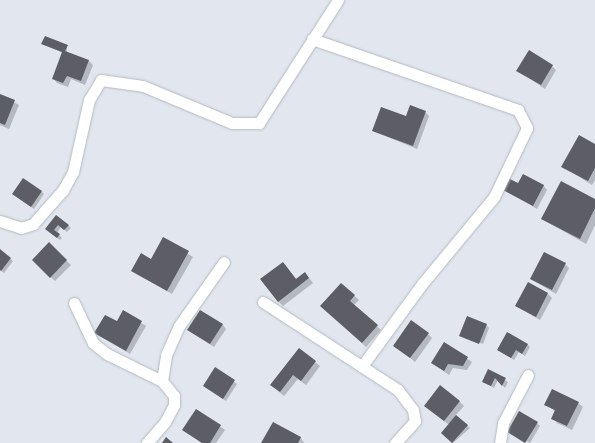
<!DOCTYPE html>
<html>
<head>
<meta charset="utf-8">
<style>
  body { margin:0 }
  #map { position:relative; width:595px; height:443px; overflow:hidden; background:#e1e6ef; font-family:"Nunito Sans",sans-serif }
  div>[style] { position:absolute }
  [style*='--x'] { left:calc(var(--x)*1px); top:calc(var(--y)*1px); width:calc(var(--w)*1px); rotate:calc(var(--a)*1deg) }
  .shadow>* { inset:0; background:#0003 }
  .building>* { inset:0; background:#5d5d65 }
  .roads { filter:drop-shadow(0 0 1px #b4b9c1) drop-shadow(0 0 1px #b4b9c1) }
  .minor>* { height:11px; margin:-5.5px; padding:0 5.5px; transform-origin:5.5px; border-radius:5.5px; background:#fff }
  span { translate:-50% -50%; white-space:nowrap; text-align:center; line-height:1.15; -webkit-text-stroke:4px #eef3fc; paint-order:stroke }
</style>
</head>
<body>
<div id="map">
  <div class="shadow">
    <i style="clip-path:polygon(43px 44px,67px 46px,67px 52px,89px 61px,93px 65px,85px 85px,71px 79px,68px 87px,57px 83px,53px 78px,63px 53px)"></i>
    <i style="clip-path:polygon(552px 66px,556px 70px,545px 89px,517px 70px)"></i>
    <i style="clip-path:polygon(0 95px,19px 105px,9px 129px,0 125px)"></i>
    <i style="clip-path:polygon(425px 112px,429px 116px,417px 149px,373px 131px)"></i>
    <i style="clip-path:polygon(595px 145px,595px 180px,592px 185px,562px 166px)"></i>
    <i style="clip-path:polygon(543px 185px,547px 190px,537px 209px,503px 189px)"></i>
    <i style="clip-path:polygon(41px 191px,44px 194px,34px 209px,16px 196px)"></i>
    <i style="clip-path:polygon(595px 200px,595px 225px,586px 244px,542px 219px)"></i>
    <i style="clip-path:polygon(57px 216px,71px 228px,67px 232px,61px 227px,57px 233px,62px 238px,60px 240px,49px 232px)"></i>
    <i style="clip-path:polygon(163px 238px,193px 257px,172px 294px,132px 271px,151px 260px)"></i>
    <i style="clip-path:polygon(49px 244px,71px 265px,55px 281px,33px 260px)"></i>
    <i style="clip-path:polygon(0 251px,13px 261px,4px 273px,0 270px)"></i>
    <i style="clip-path:polygon(283px 263px,296px 279px,305px 273px,313px 283px,283px 306px,278px 301px)"></i>
    <i style="clip-path:polygon(565px 264px,569px 268px,556px 294px,531px 279px)"></i>
    <i style="clip-path:polygon(341px 284px,359px 300px,354px 305px,381px 330px,366px 347px,326px 310px)"></i>
    <i style="clip-path:polygon(548px 294px,552px 298px,540px 320px,516px 306px)"></i>
    <i style="clip-path:polygon(124px 312px,146px 326px,130px 354px,95px 333px,117px 323px)"></i>
    <i style="clip-path:polygon(222px 324px,226px 329px,214px 347px,188px 330px)"></i>
    <i style="clip-path:polygon(486px 325px,489px 328px,483px 344px,460px 335px)"></i>
    <i style="clip-path:polygon(428px 334px,432px 338px,415px 362px,394px 345px)"></i>
    <i style="clip-path:polygon(444px 343px,472px 362px,467px 370px,453px 368px,449px 375px,432px 363px)"></i>
    <i style="clip-path:polygon(527px 344px,530px 347px,525px 356px,519px 352px,514px 360px,498px 350px)"></i>
    <i style="clip-path:polygon(299px 349px,320px 366px,306px 385px,298px 379px,284px 396px,271px 385px)"></i>
    <i style="clip-path:polygon(216px 369px,237px 384px,226px 401px,207px 388px)"></i>
    <i style="clip-path:polygon(489px 371px,508px 382px,505px 388px,498px 380px,494px 388px,483px 382px)"></i>
    <i style="clip-path:polygon(459px 401px,464px 406px,455px 416px,470px 428px,453px 443px,445px 436px,449px 425px,430px 410px)"></i>
    <i style="clip-path:polygon(578px 403px,583px 407px,572px 430px,557px 423px,553px 418px,556px 412px,545px 404px)"></i>
    <i style="clip-path:polygon(197px 410px,225px 430px,216px 443px,202px 443px,184px 430px)"></i>
    <i style="clip-path:polygon(273px 423px,301px 438px,304px 443px,262px 443px)"></i>
    <i style="clip-path:polygon(537px 423px,540px 426px,530px 443px,508px 432px)"></i>
  </div>
  <div class="building">
    <i style="clip-path:polygon(45px 36px,68px 45px,65px 51px,89px 60px,81px 81px,67px 76px,63px 83px,52px 79px,62px 52px,41px 44px)"></i>
    <i style="clip-path:polygon(529px 50px,553px 65px,541px 85px,516px 71px)"></i>
    <i style="clip-path:polygon(0 94px,15px 100px,5px 125px,0 123px)"></i>
    <i style="clip-path:polygon(410px 105px,426px 111px,413px 146px,372px 131px,381px 107px,406px 116px)"></i>
    <i style="clip-path:polygon(579px 135px,595px 144px,595px 168px,588px 181px,561px 167px)"></i>
    <i style="clip-path:polygon(523px 174px,544px 185px,533px 206px,501px 189px,508px 178px,518px 183px)"></i>
    <i style="clip-path:polygon(23px 178px,42px 191px,31px 207px,12px 194px)"></i>
    <i style="clip-path:polygon(561px 181px,595px 199px,595px 208px,580px 239px,541px 219px)"></i>
    <i style="clip-path:polygon(56px 215px,69px 225px,64px 230px,58px 225px,54px 230px,60px 234px,57px 238px,45px 229px)"></i>
    <i style="clip-path:polygon(163px 237px,189px 251px,167px 291px,131px 271px,141px 253px,151px 259px)"></i>
    <i style="clip-path:polygon(49px 242px,67px 260px,50px 278px,32px 260px)"></i>
    <i style="clip-path:polygon(0 249px,11px 258px,1px 271px,0 270px)"></i>
    <i style="clip-path:polygon(544px 252px,566px 263px,552px 290px,530px 279px)"></i>
    <i style="clip-path:polygon(283px 262px,296px 279px,305px 272px,309px 278px,278px 302px,260px 279px)"></i>
    <i style="clip-path:polygon(528px 282px,548px 293px,536px 317px,515px 306px)"></i>
    <i style="clip-path:polygon(341px 283px,355px 295px,350px 301px,378px 325px,362px 343px,320px 306px)"></i>
    <i style="clip-path:polygon(123px 310px,142px 321px,126px 351px,94px 333px,105px 315px,117px 321px)"></i>
    <i style="clip-path:polygon(200px 310px,223px 324px,210px 344px,187px 330px)"></i>
    <i style="clip-path:polygon(467px 316px,487px 324px,479px 344px,459px 336px)"></i>
    <i style="clip-path:polygon(411px 320px,429px 333px,410px 358px,393px 346px)"></i>
    <i style="clip-path:polygon(507px 332px,528px 344px,522px 354px,516px 350px,511px 358px,497px 350px)"></i>
    <i style="clip-path:polygon(444px 342px,468px 357px,463px 366px,448px 364px,444px 371px,431px 363px)"></i>
    <i style="clip-path:polygon(299px 348px,316px 361px,301px 381px,293px 375px,280px 392px,270px 385px)"></i>
    <i style="clip-path:polygon(215px 367px,235px 380px,223px 399px,203px 386px)"></i>
    <i style="clip-path:polygon(488px 369px,506px 378px,502px 386px,495px 378px,491px 386px,482px 382px)"></i>
    <i style="clip-path:polygon(440px 385px,460px 401px,444px 421px,424px 406px)"></i>
    <i style="clip-path:polygon(552px 389px,579px 402px,567px 426px,551px 419px,555px 410px,544px 405px)"></i>
    <i style="clip-path:polygon(196px 409px,221px 425px,210px 443px,202px 443px,182px 430px)"></i>
    <i style="clip-path:polygon(519px 411px,538px 422px,525px 443px,507px 432px)"></i>
    <i style="clip-path:polygon(456px 415px,468px 425px,452px 443px,441px 433px)"></i>
    <i style="clip-path:polygon(273px 422px,301px 437px,298px 443px,261px 443px)"></i>
    <i style="clip-path:polygon(166px 437px,173px 443px,162px 443px)"></i>
  </div>
  <div class="roads">
    <div class="minor">
      <i style="--x:312;--y:39;--w:218;--a:19"></i>
      <i style="--x:518;--y:110;--w:20;--a:63"></i>
      <i style="--x:527;--y:128;--w:76;--a:115.6"></i>
      <i style="--x:494;--y:197;--w:113;--a:129.6"></i>
      <i style="--x:422;--y:284;--w:102;--a:126.2"></i>
      <i style="--x:0;--y:221;--w:22;--a:18"></i>
      <i style="--x:21;--y:228;--w:13;--a:-18"></i>
      <i style="--x:33;--y:224;--w:45;--a:-48.6"></i>
      <i style="--x:63;--y:190;--w:21;--a:-61"></i>
      <i style="--x:73;--y:172;--w:74;--a:-77.5"></i>
      <i style="--x:89;--y:100;--w:23;--a:-59"></i>
      <i style="--x:101;--y:80;--w:42;--a:8.1"></i>
      <i style="--x:143;--y:86;--w:96;--a:22.6"></i>
      <i style="--x:232;--y:123;--w:27;--a:0"></i>
      <i style="--x:259;--y:123;--w:146;--a:-57.3"></i>
      <i style="--x:263;--y:302;--w:161;--a:33.1"></i>
      <i style="--x:398;--y:390;--w:25;--a:53"></i>
      <i style="--x:413;--y:410;--w:11;--a:80"></i>
      <i style="--x:415;--y:421;--w:30;--a:132"></i>
      <i style="--x:74;--y:303;--w:44;--a:64.6"></i>
      <i style="--x:93;--y:343;--w:18;--a:38"></i>
      <i style="--x:107;--y:354;--w:61;--a:26.1"></i>
      <i style="--x:162;--y:381;--w:19;--a:51"></i>
      <i style="--x:174;--y:396;--w:9;--a:90"></i>
      <i style="--x:174;--y:405;--w:19;--a:118"></i>
      <i style="--x:165;--y:422;--w:28;--a:131"></i>
      <i style="--x:162;--y:381;--w:26;--a:-81"></i>
      <i style="--x:166;--y:355;--w:32;--a:-66"></i>
      <i style="--x:179;--y:326;--w:78;--a:-54.9"></i>
      <i style="--x:500;--y:443;--w:20;--a:-81"></i>
      <i style="--x:503;--y:423;--w:54;--a:-62.5"></i>
    </div>
  </div>
</div>
</body>
</html>
